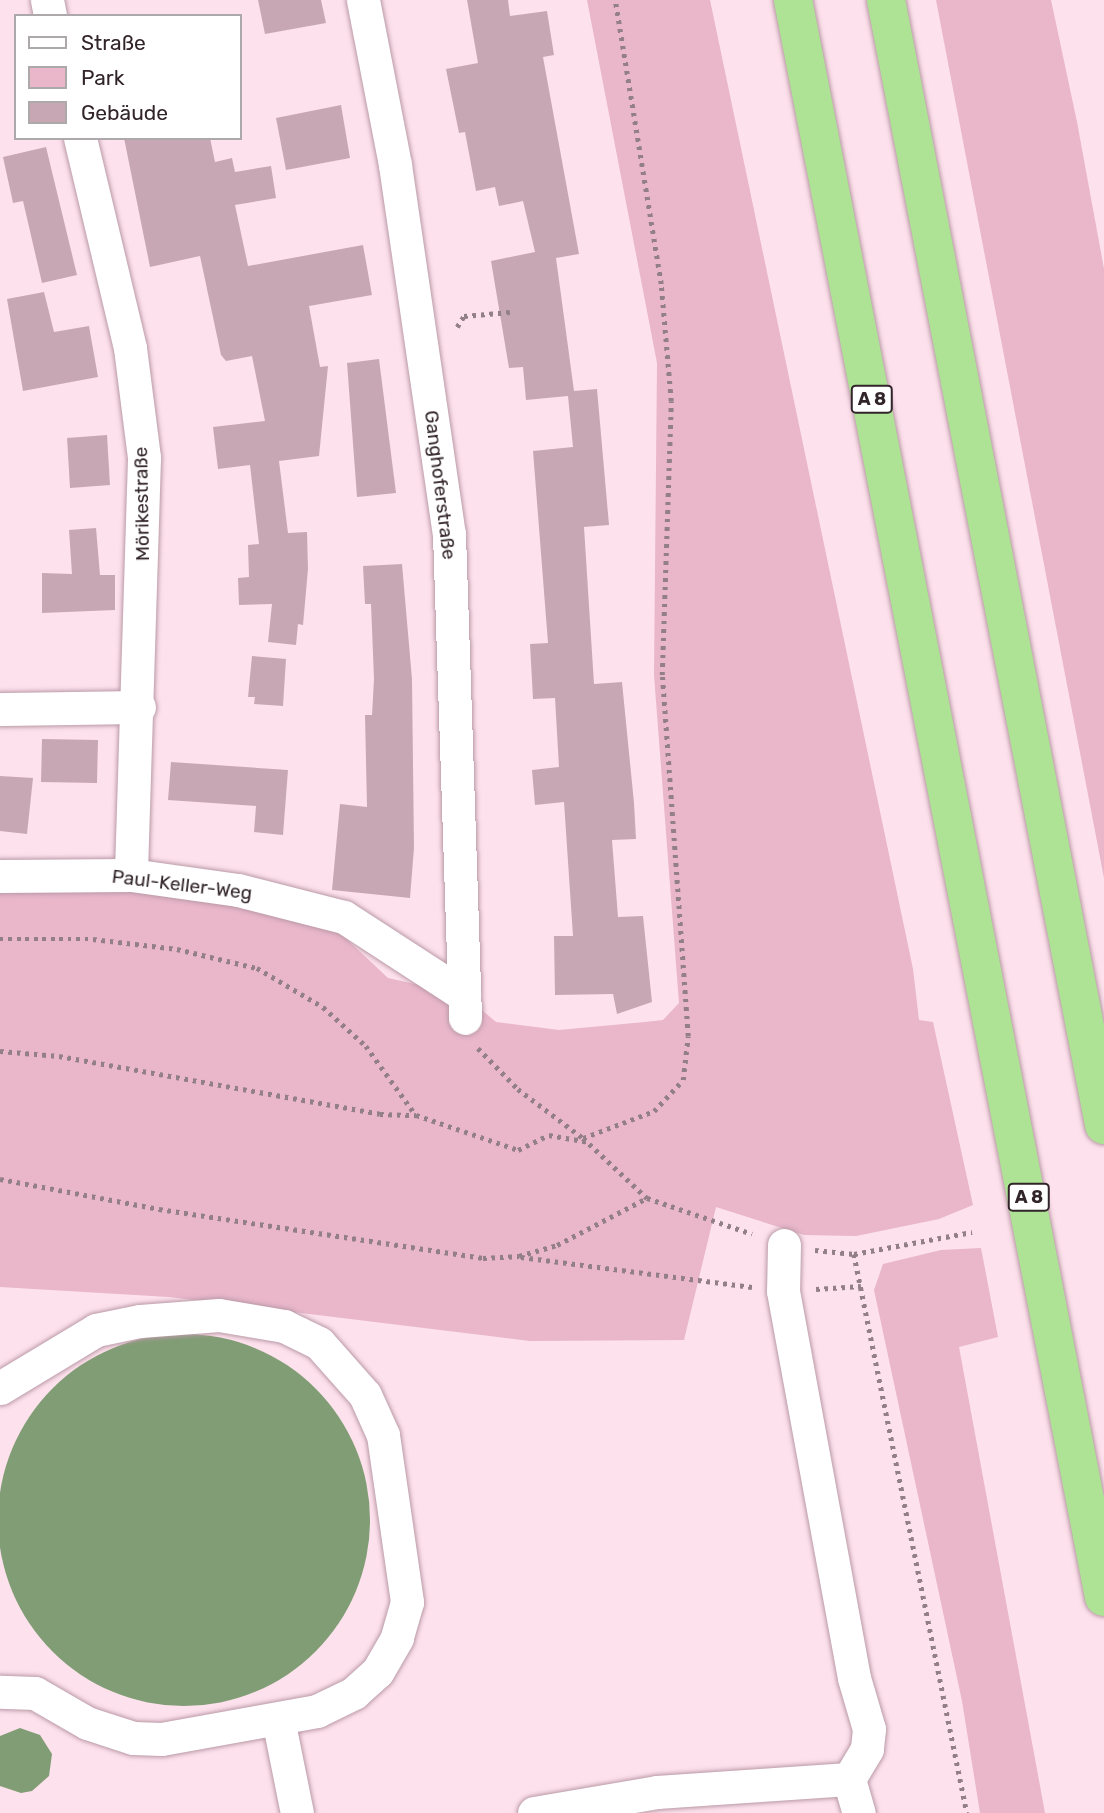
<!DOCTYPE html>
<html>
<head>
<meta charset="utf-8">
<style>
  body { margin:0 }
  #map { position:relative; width:1104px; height:1813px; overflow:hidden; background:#fde1ec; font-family:Rubik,sans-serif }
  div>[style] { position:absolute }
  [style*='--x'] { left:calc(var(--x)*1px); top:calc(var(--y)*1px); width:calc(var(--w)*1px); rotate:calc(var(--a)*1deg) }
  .green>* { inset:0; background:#e9b6ca }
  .water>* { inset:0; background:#819d75 }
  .round { border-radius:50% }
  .building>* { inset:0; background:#c8a7b4 }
  .path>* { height:4.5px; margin-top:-2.25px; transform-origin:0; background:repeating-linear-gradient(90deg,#937f87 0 3.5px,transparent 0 8.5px) }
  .roads { filter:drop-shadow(0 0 2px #ba9aa7) drop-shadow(0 0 2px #ba9aa7) }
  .minor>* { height:33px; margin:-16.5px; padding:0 16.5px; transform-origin:16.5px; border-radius:16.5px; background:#fff }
  .highway>* { height:38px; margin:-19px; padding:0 19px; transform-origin:19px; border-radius:19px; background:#aee395 }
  span { translate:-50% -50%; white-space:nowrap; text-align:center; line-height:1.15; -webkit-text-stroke:5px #fff; paint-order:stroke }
  .shield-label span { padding:2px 5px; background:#fff; border:2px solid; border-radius:5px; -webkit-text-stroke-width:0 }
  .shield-label { font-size:18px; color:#32252a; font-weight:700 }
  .street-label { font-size:19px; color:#32252a }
  .legend { position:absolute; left:14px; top:14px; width:228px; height:126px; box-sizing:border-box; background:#fff; border:2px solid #ada8aa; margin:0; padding:9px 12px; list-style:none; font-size:21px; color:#32252a }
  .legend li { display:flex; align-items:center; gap:14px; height:35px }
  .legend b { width:35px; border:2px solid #ada8aa }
</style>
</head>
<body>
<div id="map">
  <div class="green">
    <i style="clip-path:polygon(587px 0,710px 0,913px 969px,919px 1020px,933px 1022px,973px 1205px,939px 1219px,856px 1236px,804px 1235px,716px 1207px,684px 1340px,530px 1341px,169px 1297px,0 1287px,0 876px,131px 875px,337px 930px,388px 978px,464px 995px,496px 1022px,559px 1030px,645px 1022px,663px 1020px,679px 1003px,654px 675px,657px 363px)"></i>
    <i style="clip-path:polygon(936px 0,1051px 0,1077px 122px,1104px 269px,1104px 878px)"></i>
    <i style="clip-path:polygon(981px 1248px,998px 1337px,959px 1347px,1045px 1813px,980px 1813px,962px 1701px,874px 1290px,883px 1264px,941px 1250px)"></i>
  </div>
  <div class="water">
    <i class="round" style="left:-2px;top:1334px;width:372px;height:372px"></i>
    <i style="clip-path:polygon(20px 1728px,40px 1735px,52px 1754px,49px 1776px,32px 1791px,21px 1793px,0 1786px,0 1736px)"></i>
  </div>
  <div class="building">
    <i style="clip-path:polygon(258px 0,321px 0,326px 23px,265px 34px)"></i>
    <i style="clip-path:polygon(467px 0,508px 0,510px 16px,547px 11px,554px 55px,543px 57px,579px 254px,556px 258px,574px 391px,597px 389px,609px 525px,584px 527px,594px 684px,622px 682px,634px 803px,636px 839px,612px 840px,618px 917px,643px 916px,652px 1002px,617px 1014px,613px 994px,555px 995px,554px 936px,573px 936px,564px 802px,535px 805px,532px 770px,559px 767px,555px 698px,533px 699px,530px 644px,548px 643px,533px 451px,573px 447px,568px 396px,526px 400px,523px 367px,509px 368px,491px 261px,535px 252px,523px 201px,499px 206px,495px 187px,476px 191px,465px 132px,459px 133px,446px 69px,478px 63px)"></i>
    <i style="clip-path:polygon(341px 105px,350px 158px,286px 170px,276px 118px)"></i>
    <i style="clip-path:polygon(124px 138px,210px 138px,215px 162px,232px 158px,235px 172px,271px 166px,276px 198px,235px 205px,248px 266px,363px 245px,372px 295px,309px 306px,320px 367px,328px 366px,319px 456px,279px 461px,288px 533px,307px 532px,308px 569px,303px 625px,298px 624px,296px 645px,268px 642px,272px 604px,239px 605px,238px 578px,249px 577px,248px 545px,259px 544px,250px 465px,218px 469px,213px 427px,265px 421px,252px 356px,226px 361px,221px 355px,200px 256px,150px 267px)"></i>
    <i style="clip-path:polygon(46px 147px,77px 275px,42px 283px,23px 201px,13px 203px,3px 157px)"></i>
    <i style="clip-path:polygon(44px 292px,54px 332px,89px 326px,98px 377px,23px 391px,7px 299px)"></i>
    <i style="clip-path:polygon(379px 359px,396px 493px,357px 497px,347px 363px)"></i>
    <i style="clip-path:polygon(107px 435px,110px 485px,70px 488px,67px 438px)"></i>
    <i style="clip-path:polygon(96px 528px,100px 575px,115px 575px,115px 610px,42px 613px,42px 573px,72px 574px,69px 530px)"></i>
    <i style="clip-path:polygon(402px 564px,412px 679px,414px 848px,410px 898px,332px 890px,340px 804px,367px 807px,365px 715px,372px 715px,374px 679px,371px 604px,365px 604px,363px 566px)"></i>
    <i style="clip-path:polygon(252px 656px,286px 659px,283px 706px,254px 704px,255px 697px,248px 697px)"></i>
    <i style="clip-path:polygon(42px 739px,98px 740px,97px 783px,41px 782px)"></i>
    <i style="clip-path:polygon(171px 762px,288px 770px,283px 835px,254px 832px,256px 806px,168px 800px)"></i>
    <i style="clip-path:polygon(0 776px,33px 778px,27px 834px,0 831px)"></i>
  </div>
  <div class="path">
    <i style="--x:457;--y:327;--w:13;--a:-58"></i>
    <i style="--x:464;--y:316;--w:46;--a:-5"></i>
    <i style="--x:0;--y:939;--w:93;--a:0"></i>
    <i style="--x:93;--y:939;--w:85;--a:6.8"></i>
    <i style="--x:177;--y:949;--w:82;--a:13.4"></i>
    <i style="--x:257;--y:968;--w:77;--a:30.6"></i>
    <i style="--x:323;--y:1007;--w:58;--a:42.2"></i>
    <i style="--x:366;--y:1046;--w:84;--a:54.2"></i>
    <i style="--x:478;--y:1048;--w:57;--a:45.7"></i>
    <i style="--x:518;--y:1089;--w:81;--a:37"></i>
    <i style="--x:583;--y:1138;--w:88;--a:43.2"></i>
    <i style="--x:647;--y:1198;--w:111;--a:18.9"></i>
    <i style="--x:0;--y:1051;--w:59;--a:4.8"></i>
    <i style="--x:59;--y:1056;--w:326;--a:10.2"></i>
    <i style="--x:380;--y:1114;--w:36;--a:2"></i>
    <i style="--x:416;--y:1115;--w:108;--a:18.9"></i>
    <i style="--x:518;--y:1150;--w:34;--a:-26"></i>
    <i style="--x:549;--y:1135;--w:39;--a:10"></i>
    <i style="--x:583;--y:1138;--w:76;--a:-20.8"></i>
    <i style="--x:654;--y:1111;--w:42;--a:-46.9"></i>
    <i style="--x:683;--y:1080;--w:44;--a:-83.5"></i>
    <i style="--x:688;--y:1036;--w:362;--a:-94.1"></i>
    <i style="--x:662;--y:675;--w:274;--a:-88.1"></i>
    <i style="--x:671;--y:401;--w:117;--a:-94.9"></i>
    <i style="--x:661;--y:284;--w:288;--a:-99.2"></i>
    <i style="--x:0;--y:1179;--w:162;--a:10.7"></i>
    <i style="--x:159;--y:1209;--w:328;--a:8.6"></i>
    <i style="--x:483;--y:1258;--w:36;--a:-3"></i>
    <i style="--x:519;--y:1256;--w:40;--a:-16"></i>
    <i style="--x:557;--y:1245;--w:102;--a:-27.6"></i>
    <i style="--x:815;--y:1250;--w:39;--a:6"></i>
    <i style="--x:854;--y:1254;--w:120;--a:-10.6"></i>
    <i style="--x:854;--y:1254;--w:570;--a:78.57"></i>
    <i style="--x:521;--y:1257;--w:233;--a:7.4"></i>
    <i style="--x:816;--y:1289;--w:45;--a:-3.8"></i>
  </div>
  <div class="roads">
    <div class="minor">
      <i style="--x:47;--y:0;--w:16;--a:79"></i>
      <i style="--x:363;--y:0;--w:168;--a:79"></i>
      <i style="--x:395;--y:165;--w:373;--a:81.7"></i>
      <i style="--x:449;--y:534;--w:484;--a:88.1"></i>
      <i style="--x:80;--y:138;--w:216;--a:76.6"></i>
      <i style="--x:130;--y:348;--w:111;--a:82.7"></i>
      <i style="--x:144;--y:458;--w:417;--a:91.8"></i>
      <i style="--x:0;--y:709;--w:139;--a:-0.8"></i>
      <i style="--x:0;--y:876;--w:131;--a:-0.4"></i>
      <i style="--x:131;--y:875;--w:108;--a:8"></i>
      <i style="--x:238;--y:890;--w:109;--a:14.3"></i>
      <i style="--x:344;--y:917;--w:143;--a:33"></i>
      <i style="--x:784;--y:1245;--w:46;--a:91.2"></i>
      <i style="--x:783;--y:1291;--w:393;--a:79.6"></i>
      <i style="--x:854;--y:1678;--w:53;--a:73.6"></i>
      <i style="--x:869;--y:1729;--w:20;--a:96"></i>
      <i style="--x:867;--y:1749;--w:35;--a:121"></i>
      <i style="--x:849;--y:1779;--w:35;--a:74"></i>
      <i style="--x:0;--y:1388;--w:112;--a:-31.1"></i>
      <i style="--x:96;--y:1330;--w:45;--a:-11.6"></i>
      <i style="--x:140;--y:1321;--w:79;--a:-4.3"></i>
      <i style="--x:219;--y:1315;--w:66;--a:9.6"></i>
      <i style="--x:284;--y:1326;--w:39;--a:26"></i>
      <i style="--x:319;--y:1343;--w:69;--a:48.5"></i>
      <i style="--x:365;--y:1395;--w:44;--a:65.8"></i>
      <i style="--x:383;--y:1435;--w:169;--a:81.8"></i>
      <i style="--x:407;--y:1602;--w:37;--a:106"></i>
      <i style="--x:397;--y:1638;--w:39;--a:120"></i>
      <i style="--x:377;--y:1672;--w:31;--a:138"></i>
      <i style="--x:354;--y:1693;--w:41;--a:154.1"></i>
      <i style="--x:317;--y:1711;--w:158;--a:169.8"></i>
      <i style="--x:161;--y:1739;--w:28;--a:-178"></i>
      <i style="--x:133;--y:1738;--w:48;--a:-161.9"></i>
      <i style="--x:87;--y:1723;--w:60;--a:-150"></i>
      <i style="--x:35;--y:1693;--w:35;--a:-178"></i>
      <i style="--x:278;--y:1719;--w:96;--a:78.6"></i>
      <i style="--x:534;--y:1813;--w:125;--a:-9.7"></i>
      <i style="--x:657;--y:1792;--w:192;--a:-3.9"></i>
    </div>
    <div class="highway">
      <i style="--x:793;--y:0;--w:1627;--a:78.98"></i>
      <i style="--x:886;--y:0;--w:1146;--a:79.03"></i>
    </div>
  </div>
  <div class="shield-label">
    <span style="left:872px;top:399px">A 8</span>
    <span style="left:1029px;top:1197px">A 8</span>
  </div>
  <div class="street-label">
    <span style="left:440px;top:485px;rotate:83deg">Ganghoferstraße</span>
    <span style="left:142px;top:504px;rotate:-91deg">Mörikestraße</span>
    <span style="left:182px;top:885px;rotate:7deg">Paul-Keller-Weg</span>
  </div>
  <ul class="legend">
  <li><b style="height:9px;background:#fff"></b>Straße</li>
  <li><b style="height:19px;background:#e9b6ca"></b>Park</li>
  <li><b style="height:19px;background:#c8a7b4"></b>Gebäude</li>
  </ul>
</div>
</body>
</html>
